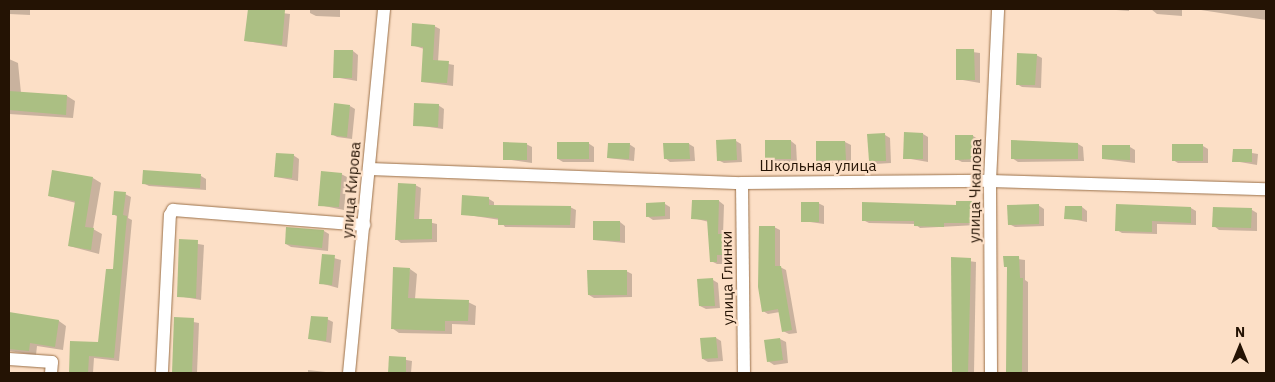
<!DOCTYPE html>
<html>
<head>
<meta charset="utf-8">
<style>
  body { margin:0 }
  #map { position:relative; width:1275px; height:382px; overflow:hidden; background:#fcdfc6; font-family:"IBM Plex Sans",sans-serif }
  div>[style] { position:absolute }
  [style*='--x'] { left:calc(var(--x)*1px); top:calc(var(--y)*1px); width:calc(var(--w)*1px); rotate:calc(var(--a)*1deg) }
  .shadow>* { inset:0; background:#0003 }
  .building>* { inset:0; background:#abbf83 }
  .roads { filter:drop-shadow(0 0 1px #9b714a) drop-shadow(0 0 1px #9b714a) }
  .minor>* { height:12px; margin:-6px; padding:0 6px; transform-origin:6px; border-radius:6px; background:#fff }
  span { translate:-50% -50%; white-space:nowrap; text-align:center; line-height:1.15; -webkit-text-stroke:4.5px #fcdfc6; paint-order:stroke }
  .street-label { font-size:15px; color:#241304 }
  .frame { position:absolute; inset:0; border:10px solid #241304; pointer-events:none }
  .north { position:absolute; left:1215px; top:322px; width:50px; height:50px; -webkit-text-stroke:4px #fcdfc6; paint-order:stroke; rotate:0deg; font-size:14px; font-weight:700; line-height:20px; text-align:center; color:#241304 }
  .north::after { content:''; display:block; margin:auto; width:18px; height:22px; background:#241304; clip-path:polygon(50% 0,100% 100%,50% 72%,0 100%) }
</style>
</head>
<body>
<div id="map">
  <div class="shadow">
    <i style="clip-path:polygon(9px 9px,30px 9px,30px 15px,9px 14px)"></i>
    <i style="clip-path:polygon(249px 9px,290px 14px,287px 47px,246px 41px)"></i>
    <i style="clip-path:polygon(310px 9px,340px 9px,340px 17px,316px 16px,310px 13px)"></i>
    <i style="clip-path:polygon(1103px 9px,1129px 9px,1129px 11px)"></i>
    <i style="clip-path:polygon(1151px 9px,1182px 9px,1182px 16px,1157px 14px)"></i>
    <i style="clip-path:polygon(1266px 9px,1266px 20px,1201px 10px,1201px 9px)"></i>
    <i style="clip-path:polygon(434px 26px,440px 29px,438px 62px,454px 65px,453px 86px,422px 82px,424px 49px,412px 45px)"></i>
    <i style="clip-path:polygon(957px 50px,980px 53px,980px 83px,957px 79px)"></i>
    <i style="clip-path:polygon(353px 51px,358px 55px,357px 81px,334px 77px)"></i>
    <i style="clip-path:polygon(1036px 55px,1042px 58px,1041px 88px,1022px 87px,1017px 84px)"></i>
    <i style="clip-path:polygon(9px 59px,18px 63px,21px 93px,67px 96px,75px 101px,73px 118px,9px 114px)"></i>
    <i style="clip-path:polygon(438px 105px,444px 109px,443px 129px,415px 125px)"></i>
    <i style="clip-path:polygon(350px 106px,355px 109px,352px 139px,337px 137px,332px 134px)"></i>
    <i style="clip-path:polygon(923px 134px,928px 137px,928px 162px,905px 158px)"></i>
    <i style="clip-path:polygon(885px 135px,890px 138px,891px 163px,875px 164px,870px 161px)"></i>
    <i style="clip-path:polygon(973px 136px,978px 139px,979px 162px,962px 162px,956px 159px)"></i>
    <i style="clip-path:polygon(736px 141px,741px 144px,742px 162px,724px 163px,718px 160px)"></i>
    <i style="clip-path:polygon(791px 141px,796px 145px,797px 162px,772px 162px,766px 159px)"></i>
    <i style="clip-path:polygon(845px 142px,851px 145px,851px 163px,823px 163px,817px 160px)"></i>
    <i style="clip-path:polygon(588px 143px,594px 147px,594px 162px,563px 162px,558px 159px)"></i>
    <i style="clip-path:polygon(526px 144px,532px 147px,532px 163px,504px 159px)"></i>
    <i style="clip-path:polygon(629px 144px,635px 148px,634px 161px,608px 158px)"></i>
    <i style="clip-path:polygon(689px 144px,694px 147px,695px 161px,670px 162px,665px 158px)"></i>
    <i style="clip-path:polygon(1078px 144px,1083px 147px,1084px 161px,1018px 162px,1012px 158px)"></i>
    <i style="clip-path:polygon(1203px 146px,1208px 149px,1208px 163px,1178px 163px,1173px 160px)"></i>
    <i style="clip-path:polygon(1130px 147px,1135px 150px,1135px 163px,1103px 159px)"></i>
    <i style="clip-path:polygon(1234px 150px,1258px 154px,1257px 165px,1234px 161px)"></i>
    <i style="clip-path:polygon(293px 155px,299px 159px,298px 181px,276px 177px)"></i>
    <i style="clip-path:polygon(341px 174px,347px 177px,344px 210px,319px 205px)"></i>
    <i style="clip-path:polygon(201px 176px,206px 179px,206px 190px,149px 186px,143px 183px)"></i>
    <i style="clip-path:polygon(93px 178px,101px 183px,93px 229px,102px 234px,99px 254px,69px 246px,76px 203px,49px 196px)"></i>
    <i style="clip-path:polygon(415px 185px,421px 188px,419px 220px,437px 224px,437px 242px,401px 243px,396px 239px)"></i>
    <i style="clip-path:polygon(125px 194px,131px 197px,128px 218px,132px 220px,119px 361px,94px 358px,93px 373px,70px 373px,71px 342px,99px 343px,114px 270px,118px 217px,113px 214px)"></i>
    <i style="clip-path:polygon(489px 199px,494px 202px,494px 206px,570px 207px,576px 210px,575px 228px,505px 227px,500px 220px,462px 214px)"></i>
    <i style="clip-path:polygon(719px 201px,724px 205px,723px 235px,729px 238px,731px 257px,723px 258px,722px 264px,717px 264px,711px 261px,709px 222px,693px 218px)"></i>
    <i style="clip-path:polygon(818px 203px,824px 206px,824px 224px,803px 221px)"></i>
    <i style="clip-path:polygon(971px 203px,977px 206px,977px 225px,920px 228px,915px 224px,869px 223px,863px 220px)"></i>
    <i style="clip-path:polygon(665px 204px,670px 207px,670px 219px,653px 220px,647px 216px)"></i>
    <i style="clip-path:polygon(1038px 205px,1044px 209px,1044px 226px,1015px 227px,1009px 224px)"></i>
    <i style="clip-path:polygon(1082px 207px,1087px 211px,1087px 222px,1066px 218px)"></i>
    <i style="clip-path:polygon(1191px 208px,1196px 211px,1196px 225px,1157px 224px,1157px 234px,1122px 233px,1117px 230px)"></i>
    <i style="clip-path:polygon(1252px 210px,1257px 213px,1257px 231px,1219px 230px,1214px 226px)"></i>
    <i style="clip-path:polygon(620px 222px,625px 226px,625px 243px,594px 240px)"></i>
    <i style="clip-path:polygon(774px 227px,780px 230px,780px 267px,786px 270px,797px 333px,789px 334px,783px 331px,780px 312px,768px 314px,763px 311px)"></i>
    <i style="clip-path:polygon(288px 228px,324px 231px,329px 234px,328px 251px,291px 247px,286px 244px)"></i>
    <i style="clip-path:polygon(181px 241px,204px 245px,201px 300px,178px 296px)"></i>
    <i style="clip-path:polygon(323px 255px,341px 260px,338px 288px,320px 283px)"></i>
    <i style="clip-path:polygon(1005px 257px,1025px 260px,1025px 280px,1028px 282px,1028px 373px,1007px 371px,1008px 269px)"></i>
    <i style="clip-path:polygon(953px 259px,976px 262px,974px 373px,953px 373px)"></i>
    <i style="clip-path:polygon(410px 269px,417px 274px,415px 299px,468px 302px,476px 306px,475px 325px,452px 324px,452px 334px,399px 333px,392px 328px)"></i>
    <i style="clip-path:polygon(626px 271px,632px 274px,632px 297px,594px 298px,589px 295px)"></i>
    <i style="clip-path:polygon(713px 280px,718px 283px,720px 308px,706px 309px,700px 306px)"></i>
    <i style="clip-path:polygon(9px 314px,59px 321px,66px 326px,63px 350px,37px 346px,36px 355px,9px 351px)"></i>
    <i style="clip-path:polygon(176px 319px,199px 323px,197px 373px,173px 373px)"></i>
    <i style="clip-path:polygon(327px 319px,333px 322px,331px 343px,310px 339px)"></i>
    <i style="clip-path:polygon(716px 338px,721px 341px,723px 361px,708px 362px,703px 359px)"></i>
    <i style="clip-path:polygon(780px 339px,786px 342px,788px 363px,774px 365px,768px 361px)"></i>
    <i style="clip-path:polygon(390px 357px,412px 361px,411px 373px,389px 373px)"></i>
    <i style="clip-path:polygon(308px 370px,326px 372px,328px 373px,308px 373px)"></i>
  </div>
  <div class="building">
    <i style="clip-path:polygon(248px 9px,285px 10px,282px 45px,244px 41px)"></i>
    <i style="clip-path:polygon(412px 23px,435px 25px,433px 60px,449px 61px,447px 83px,421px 82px,423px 47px,411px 46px)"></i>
    <i style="clip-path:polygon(956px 49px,974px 49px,975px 80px,956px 80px)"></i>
    <i style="clip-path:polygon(334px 50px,353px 50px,352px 78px,333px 78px)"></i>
    <i style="clip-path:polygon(1017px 53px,1037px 54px,1035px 85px,1016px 85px)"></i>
    <i style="clip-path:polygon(9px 91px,67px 95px,66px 115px,9px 110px)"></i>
    <i style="clip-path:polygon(334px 103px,350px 105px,347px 137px,331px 135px)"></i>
    <i style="clip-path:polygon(414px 103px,439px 104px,438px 127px,413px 126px)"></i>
    <i style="clip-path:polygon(904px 132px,923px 133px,923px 159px,903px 159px)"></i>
    <i style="clip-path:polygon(885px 133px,886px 161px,869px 161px,867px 134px)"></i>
    <i style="clip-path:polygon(955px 135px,973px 135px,974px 159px,955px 160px)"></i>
    <i style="clip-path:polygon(736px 139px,737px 160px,717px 161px,716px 140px)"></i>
    <i style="clip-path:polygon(765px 140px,791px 140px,791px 159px,765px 159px)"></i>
    <i style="clip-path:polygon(1011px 140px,1078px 143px,1078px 159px,1011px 159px)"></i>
    <i style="clip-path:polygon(816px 141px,845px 141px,846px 160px,816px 161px)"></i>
    <i style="clip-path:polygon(503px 142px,527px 143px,527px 160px,503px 160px)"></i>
    <i style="clip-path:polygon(557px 142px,589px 142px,589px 159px,557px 159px)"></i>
    <i style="clip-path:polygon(608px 143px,630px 143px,629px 159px,607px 158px)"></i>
    <i style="clip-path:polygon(663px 143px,689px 143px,690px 159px,664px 159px)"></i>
    <i style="clip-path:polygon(1172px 144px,1203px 144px,1203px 161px,1172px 161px)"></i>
    <i style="clip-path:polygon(1102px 145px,1130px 145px,1130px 160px,1102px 159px)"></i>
    <i style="clip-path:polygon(1233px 149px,1252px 149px,1252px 162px,1232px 162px)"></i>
    <i style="clip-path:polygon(276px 153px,294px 154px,292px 178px,274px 177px)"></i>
    <i style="clip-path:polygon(52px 170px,93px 177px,85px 227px,94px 228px,91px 250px,68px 246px,75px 201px,48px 196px)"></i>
    <i style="clip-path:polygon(143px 170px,201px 174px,200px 188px,142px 184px)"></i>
    <i style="clip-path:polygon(321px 171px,342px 173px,339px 207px,318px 206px)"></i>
    <i style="clip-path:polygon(398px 183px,416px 184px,414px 219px,432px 219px,432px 239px,395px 240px)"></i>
    <i style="clip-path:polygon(114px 191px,126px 192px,123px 215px,127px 216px,114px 358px,89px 356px,88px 373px,69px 373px,70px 341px,98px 342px,106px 269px,113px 269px,117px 215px,112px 215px)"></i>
    <i style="clip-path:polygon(462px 195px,489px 197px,489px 205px,571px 206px,570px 225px,498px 225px,498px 218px,461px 215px)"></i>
    <i style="clip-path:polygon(692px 200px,719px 200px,718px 234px,724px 234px,725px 255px,717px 255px,717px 262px,710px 262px,707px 220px,691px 219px)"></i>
    <i style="clip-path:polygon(956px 201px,972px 201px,972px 223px,944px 223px,944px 227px,914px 226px,914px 221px,862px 221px,862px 202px,956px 205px)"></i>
    <i style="clip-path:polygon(665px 202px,665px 216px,646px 217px,646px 203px)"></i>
    <i style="clip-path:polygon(801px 202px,819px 202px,819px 222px,801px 222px)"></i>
    <i style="clip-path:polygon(1039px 204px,1039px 224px,1008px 225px,1007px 205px)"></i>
    <i style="clip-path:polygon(1116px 204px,1191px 207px,1191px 223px,1152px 221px,1152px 232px,1115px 231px)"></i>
    <i style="clip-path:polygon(1065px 206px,1082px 206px,1082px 220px,1064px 219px)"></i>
    <i style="clip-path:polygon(1213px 207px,1252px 208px,1251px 228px,1212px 227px)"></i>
    <i style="clip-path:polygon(593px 221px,620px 221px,620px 241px,593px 240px)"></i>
    <i style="clip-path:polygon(759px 226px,775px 226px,775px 266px,781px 266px,792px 330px,782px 332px,778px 309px,762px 312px,758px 287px)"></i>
    <i style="clip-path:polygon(286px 227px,324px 230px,322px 248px,285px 244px)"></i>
    <i style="clip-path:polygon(179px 239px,198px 240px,196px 298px,177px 297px)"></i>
    <i style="clip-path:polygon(322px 254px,335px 255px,332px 285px,319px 284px)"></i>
    <i style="clip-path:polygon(1003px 256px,1019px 256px,1020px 278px,1023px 278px,1022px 372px,1006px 372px,1007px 267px,1004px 267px)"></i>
    <i style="clip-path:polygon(951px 257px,971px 258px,968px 373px,952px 373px)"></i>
    <i style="clip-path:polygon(393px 267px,410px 268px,408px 298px,469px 300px,468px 321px,445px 321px,445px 331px,391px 329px)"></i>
    <i style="clip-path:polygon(587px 270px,627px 270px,627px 295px,588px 295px)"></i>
    <i style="clip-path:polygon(713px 278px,715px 306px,699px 306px,697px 279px)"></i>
    <i style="clip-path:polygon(9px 312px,59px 320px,55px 347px,30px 343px,29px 351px,9px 349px)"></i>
    <i style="clip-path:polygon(311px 316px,328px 317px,326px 341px,308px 339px)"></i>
    <i style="clip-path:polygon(174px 317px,194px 318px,192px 373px,172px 373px)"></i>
    <i style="clip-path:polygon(716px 337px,718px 358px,702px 359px,700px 338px)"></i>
    <i style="clip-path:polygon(780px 338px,783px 360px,767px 362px,764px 340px)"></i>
    <i style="clip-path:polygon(389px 356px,406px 357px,406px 373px,388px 373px)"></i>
  </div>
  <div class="roads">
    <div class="minor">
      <i style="--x:370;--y:169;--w:372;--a:2.2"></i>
      <i style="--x:742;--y:183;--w:248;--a:-0.5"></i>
      <i style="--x:990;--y:181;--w:276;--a:1.7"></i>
      <i style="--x:742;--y:183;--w:190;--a:89.4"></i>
      <i style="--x:9;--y:359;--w:43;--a:4"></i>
      <i style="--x:52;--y:362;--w:11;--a:95"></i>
      <i style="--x:162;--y:371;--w:156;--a:-87.1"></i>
      <i style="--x:170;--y:215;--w:6;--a:-59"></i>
      <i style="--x:173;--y:210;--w:192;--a:4.5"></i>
      <i style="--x:349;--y:373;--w:366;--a:-84.5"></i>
      <i style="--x:991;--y:373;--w:192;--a:-90.3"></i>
      <i style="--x:990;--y:181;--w:172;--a:-87.3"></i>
    </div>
  </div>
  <div class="street-label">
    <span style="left:818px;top:166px">Школьная улица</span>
    <span style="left:351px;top:190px;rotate:-85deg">улица Кирова</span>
    <span style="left:975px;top:191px;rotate:-89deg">улица Чкалова</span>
    <span style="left:727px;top:278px;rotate:-91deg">улица Глинки</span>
  </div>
  <div class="frame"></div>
  <div class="north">N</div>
</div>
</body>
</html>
